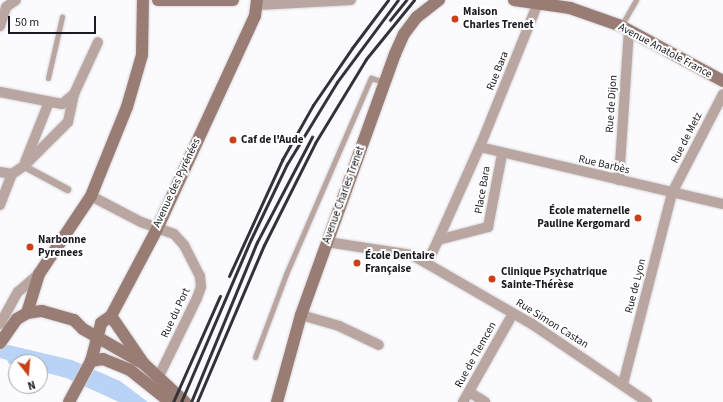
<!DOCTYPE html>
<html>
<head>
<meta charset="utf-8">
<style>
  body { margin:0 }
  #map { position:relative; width:723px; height:402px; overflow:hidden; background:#fbfafe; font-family:"Source Sans 3",sans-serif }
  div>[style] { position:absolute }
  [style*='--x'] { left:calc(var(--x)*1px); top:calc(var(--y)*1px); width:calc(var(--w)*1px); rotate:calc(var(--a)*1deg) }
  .water>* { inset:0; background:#b8d3f5 }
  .roads { filter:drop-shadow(0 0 1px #d7d6da) drop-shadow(0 0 1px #d7d6da) }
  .service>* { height:5px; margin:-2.5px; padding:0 2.5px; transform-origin:2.5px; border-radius:2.5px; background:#baa6a0 }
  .pedestrian>* { height:7px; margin:-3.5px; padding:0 3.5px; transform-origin:3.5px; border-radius:3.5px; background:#baa6a0 }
  .minor>* { height:10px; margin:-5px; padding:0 5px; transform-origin:5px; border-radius:5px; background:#baa6a0 }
  .secondary>* { height:12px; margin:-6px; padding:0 6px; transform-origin:6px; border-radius:6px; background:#997d74 }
  .rail>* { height:3px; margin:-1.5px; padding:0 1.5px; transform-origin:1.5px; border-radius:1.5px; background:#333239 }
  .dots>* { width:11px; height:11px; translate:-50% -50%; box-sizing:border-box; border:2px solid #fff; border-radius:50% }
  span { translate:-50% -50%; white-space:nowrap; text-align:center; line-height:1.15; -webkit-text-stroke:4px #fff; paint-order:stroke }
  .poi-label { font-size:11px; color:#1a1920; font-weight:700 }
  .left { translate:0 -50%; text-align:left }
  .right { translate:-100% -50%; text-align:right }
  .street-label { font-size:11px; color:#1a1920 }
  .north { position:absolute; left:8px; top:354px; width:40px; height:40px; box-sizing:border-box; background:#fff; border:1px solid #a3a3a6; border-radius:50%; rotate:163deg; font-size:11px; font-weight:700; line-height:16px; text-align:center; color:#1a1920 }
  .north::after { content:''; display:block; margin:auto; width:14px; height:18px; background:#c94019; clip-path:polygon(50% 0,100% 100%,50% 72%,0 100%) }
  .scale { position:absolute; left:8px; top:16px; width:88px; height:18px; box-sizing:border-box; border:2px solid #1a1920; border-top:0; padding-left:5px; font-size:12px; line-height:14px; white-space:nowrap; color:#1a1920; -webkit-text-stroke:3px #fff; paint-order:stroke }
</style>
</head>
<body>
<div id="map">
  <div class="water">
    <i style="clip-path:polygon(0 343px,72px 360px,120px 381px,148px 402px,119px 402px,66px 378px,40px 371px,40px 362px,16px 362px,16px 365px,9px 364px,7px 360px,0 358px)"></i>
  </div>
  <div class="roads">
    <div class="service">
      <i style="--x:621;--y:26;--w:30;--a:-60"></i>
      <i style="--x:48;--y:78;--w:63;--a:-77.1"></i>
      <i style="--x:255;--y:357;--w:89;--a:-69.5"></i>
      <i style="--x:286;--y:274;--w:214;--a:-66.6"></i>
      <i style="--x:371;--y:78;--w:14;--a:17"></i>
    </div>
    <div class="pedestrian">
      <i style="--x:24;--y:166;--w:49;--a:28.1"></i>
    </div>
    <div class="minor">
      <i style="--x:258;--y:5;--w:93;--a:-3.1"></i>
      <i style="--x:0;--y:26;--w:20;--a:-72"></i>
      <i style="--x:6;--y:7;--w:12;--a:-35"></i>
      <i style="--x:0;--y:92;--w:63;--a:11"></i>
      <i style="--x:62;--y:104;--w:16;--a:-40"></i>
      <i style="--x:480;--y:147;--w:250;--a:13.2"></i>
      <i style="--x:25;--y:162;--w:65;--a:-68.2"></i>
      <i style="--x:0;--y:172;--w:12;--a:9"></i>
      <i style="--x:12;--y:174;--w:14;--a:-34"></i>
      <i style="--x:24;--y:166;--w:62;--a:-45"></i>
      <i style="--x:68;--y:122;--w:29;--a:-78"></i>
      <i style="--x:74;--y:94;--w:57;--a:-65.2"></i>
      <i style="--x:619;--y:180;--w:150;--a:-86.2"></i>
      <i style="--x:91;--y:196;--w:56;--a:27.5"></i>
      <i style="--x:141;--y:222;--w:35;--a:20"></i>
      <i style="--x:174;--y:234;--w:15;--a:48"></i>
      <i style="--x:184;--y:245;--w:35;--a:63"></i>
      <i style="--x:200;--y:276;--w:11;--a:85"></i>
      <i style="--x:201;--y:287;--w:12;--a:110"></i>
      <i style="--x:197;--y:298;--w:89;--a:116"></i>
      <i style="--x:0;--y:205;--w:33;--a:-69"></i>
      <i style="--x:438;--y:240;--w:105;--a:-65.9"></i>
      <i style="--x:481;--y:144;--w:152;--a:-68"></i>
      <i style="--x:327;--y:242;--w:86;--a:8.7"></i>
      <i style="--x:412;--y:255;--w:138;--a:29.9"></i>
      <i style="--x:532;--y:324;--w:139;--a:34.1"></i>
      <i style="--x:427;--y:263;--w:25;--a:-64"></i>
      <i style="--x:438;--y:240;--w:52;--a:-14.6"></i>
      <i style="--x:488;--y:227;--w:74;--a:-79.1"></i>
      <i style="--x:301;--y:315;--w:40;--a:16"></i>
      <i style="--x:339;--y:326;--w:44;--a:25.4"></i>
      <i style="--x:0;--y:324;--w:37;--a:-61"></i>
      <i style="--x:18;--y:292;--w:28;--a:-41"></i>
      <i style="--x:623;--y:384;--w:197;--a:-75.6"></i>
      <i style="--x:672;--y:193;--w:111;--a:-62.7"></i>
      <i style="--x:469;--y:392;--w:19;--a:32"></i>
      <i style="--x:463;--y:402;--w:95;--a:-60.5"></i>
    </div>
    <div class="secondary">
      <i style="--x:158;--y:0;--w:75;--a:0"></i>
      <i style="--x:514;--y:0;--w:57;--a:8.1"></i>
      <i style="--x:570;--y:8;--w:54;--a:19.4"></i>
      <i style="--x:621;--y:26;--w:116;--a:28.3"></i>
      <i style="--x:27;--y:313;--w:41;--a:-72.9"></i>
      <i style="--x:39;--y:274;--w:94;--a:-56.3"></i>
      <i style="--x:91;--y:196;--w:96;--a:-68"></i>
      <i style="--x:127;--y:107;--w:54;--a:-73.9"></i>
      <i style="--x:142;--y:55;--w:55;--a:-89"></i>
      <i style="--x:111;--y:316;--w:58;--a:55.5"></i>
      <i style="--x:144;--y:364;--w:56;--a:42.8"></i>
      <i style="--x:0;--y:343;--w:29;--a:-55"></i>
      <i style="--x:17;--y:319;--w:12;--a:-31"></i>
      <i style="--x:27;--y:313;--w:15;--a:-8"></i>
      <i style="--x:42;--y:311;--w:33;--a:16"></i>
      <i style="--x:74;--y:320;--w:13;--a:45"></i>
      <i style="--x:83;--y:329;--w:70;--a:29.8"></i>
      <i style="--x:91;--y:361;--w:12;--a:-9"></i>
      <i style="--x:103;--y:359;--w:29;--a:22"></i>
      <i style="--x:130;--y:370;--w:51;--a:38.7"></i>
      <i style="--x:69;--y:402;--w:47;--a:-61.8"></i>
      <i style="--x:91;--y:361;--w:39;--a:-75"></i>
      <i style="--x:101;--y:323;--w:12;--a:-35"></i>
      <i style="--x:111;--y:316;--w:96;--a:-62.1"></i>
      <i style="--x:156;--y:231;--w:237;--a:-65.3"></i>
      <i style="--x:255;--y:16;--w:16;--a:-83"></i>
      <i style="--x:277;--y:402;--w:90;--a:-74.6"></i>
      <i style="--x:301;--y:315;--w:277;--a:-70.2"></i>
      <i style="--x:395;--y:54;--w:22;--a:-66"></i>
      <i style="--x:404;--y:34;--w:21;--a:-53"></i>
      <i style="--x:417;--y:17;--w:28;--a:-38"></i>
    </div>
  </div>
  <div class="rail">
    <i style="--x:390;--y:20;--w:26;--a:-51"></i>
    <i style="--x:229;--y:276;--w:128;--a:-65.4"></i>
    <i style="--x:282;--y:160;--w:63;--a:-60.6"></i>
    <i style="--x:313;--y:105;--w:69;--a:-55.6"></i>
    <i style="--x:352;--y:48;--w:60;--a:-53.1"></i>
    <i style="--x:173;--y:402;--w:116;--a:-66.1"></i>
    <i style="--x:181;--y:402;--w:177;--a:-66.8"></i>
    <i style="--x:251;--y:239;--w:83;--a:-64.4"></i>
    <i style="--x:287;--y:164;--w:96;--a:-58.6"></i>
    <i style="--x:337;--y:82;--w:102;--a:-53.4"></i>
    <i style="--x:191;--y:402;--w:173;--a:-67.6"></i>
    <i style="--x:257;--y:242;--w:119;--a:-62.4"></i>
    <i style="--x:197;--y:402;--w:171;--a:-66.9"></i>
    <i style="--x:264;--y:245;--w:114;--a:-63.4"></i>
    <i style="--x:315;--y:143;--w:98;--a:-58.7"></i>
    <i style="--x:366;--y:59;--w:76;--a:-50.9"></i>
  </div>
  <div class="dots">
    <i style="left:455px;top:19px;background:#c94019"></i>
    <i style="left:233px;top:140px;background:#c94019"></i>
    <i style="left:638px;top:218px;background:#c94019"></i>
    <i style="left:30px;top:247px;background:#c94019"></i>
    <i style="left:357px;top:263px;background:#c94019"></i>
    <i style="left:492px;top:279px;background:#c94019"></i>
  </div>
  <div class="poi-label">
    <span class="left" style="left:463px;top:19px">Maison<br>Charles Trenet</span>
    <span class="left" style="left:241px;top:140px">Caf de l'Aude</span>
    <span class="right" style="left:630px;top:218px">École maternelle<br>Pauline Kergomard</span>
    <span class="left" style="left:38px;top:247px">Narbonne<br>Pyrenees</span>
    <span class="left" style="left:365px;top:263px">École Dentaire<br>Française</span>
    <span class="left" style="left:501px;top:279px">Clinique Psychatrique<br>Sainte-Thérèse</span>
  </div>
  <div class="street-label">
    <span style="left:665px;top:51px;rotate:28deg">Avenue Anatole France</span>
    <span style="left:498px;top:71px;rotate:-68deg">Rue Bara</span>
    <span style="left:612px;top:104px;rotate:-86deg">Rue de Dijon</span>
    <span style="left:687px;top:138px;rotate:-63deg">Rue de Metz</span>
    <span style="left:604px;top:165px;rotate:13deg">Rue Barbès</span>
    <span style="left:177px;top:183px;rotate:-65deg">Avenue des Pyrénées</span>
    <span style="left:483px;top:190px;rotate:-80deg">Place Bara</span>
    <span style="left:344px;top:195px;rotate:-70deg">Avenue Charles Trenet</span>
    <span style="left:636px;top:286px;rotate:-76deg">Rue de Lyon</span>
    <span style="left:176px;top:313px;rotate:-65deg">Rue du Port</span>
    <span style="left:552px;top:324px;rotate:32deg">Rue Simon Castan</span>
    <span style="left:476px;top:355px;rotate:-61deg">Rue de Tlemcen</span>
  </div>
  <div class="north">N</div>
  <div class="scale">50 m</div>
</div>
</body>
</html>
